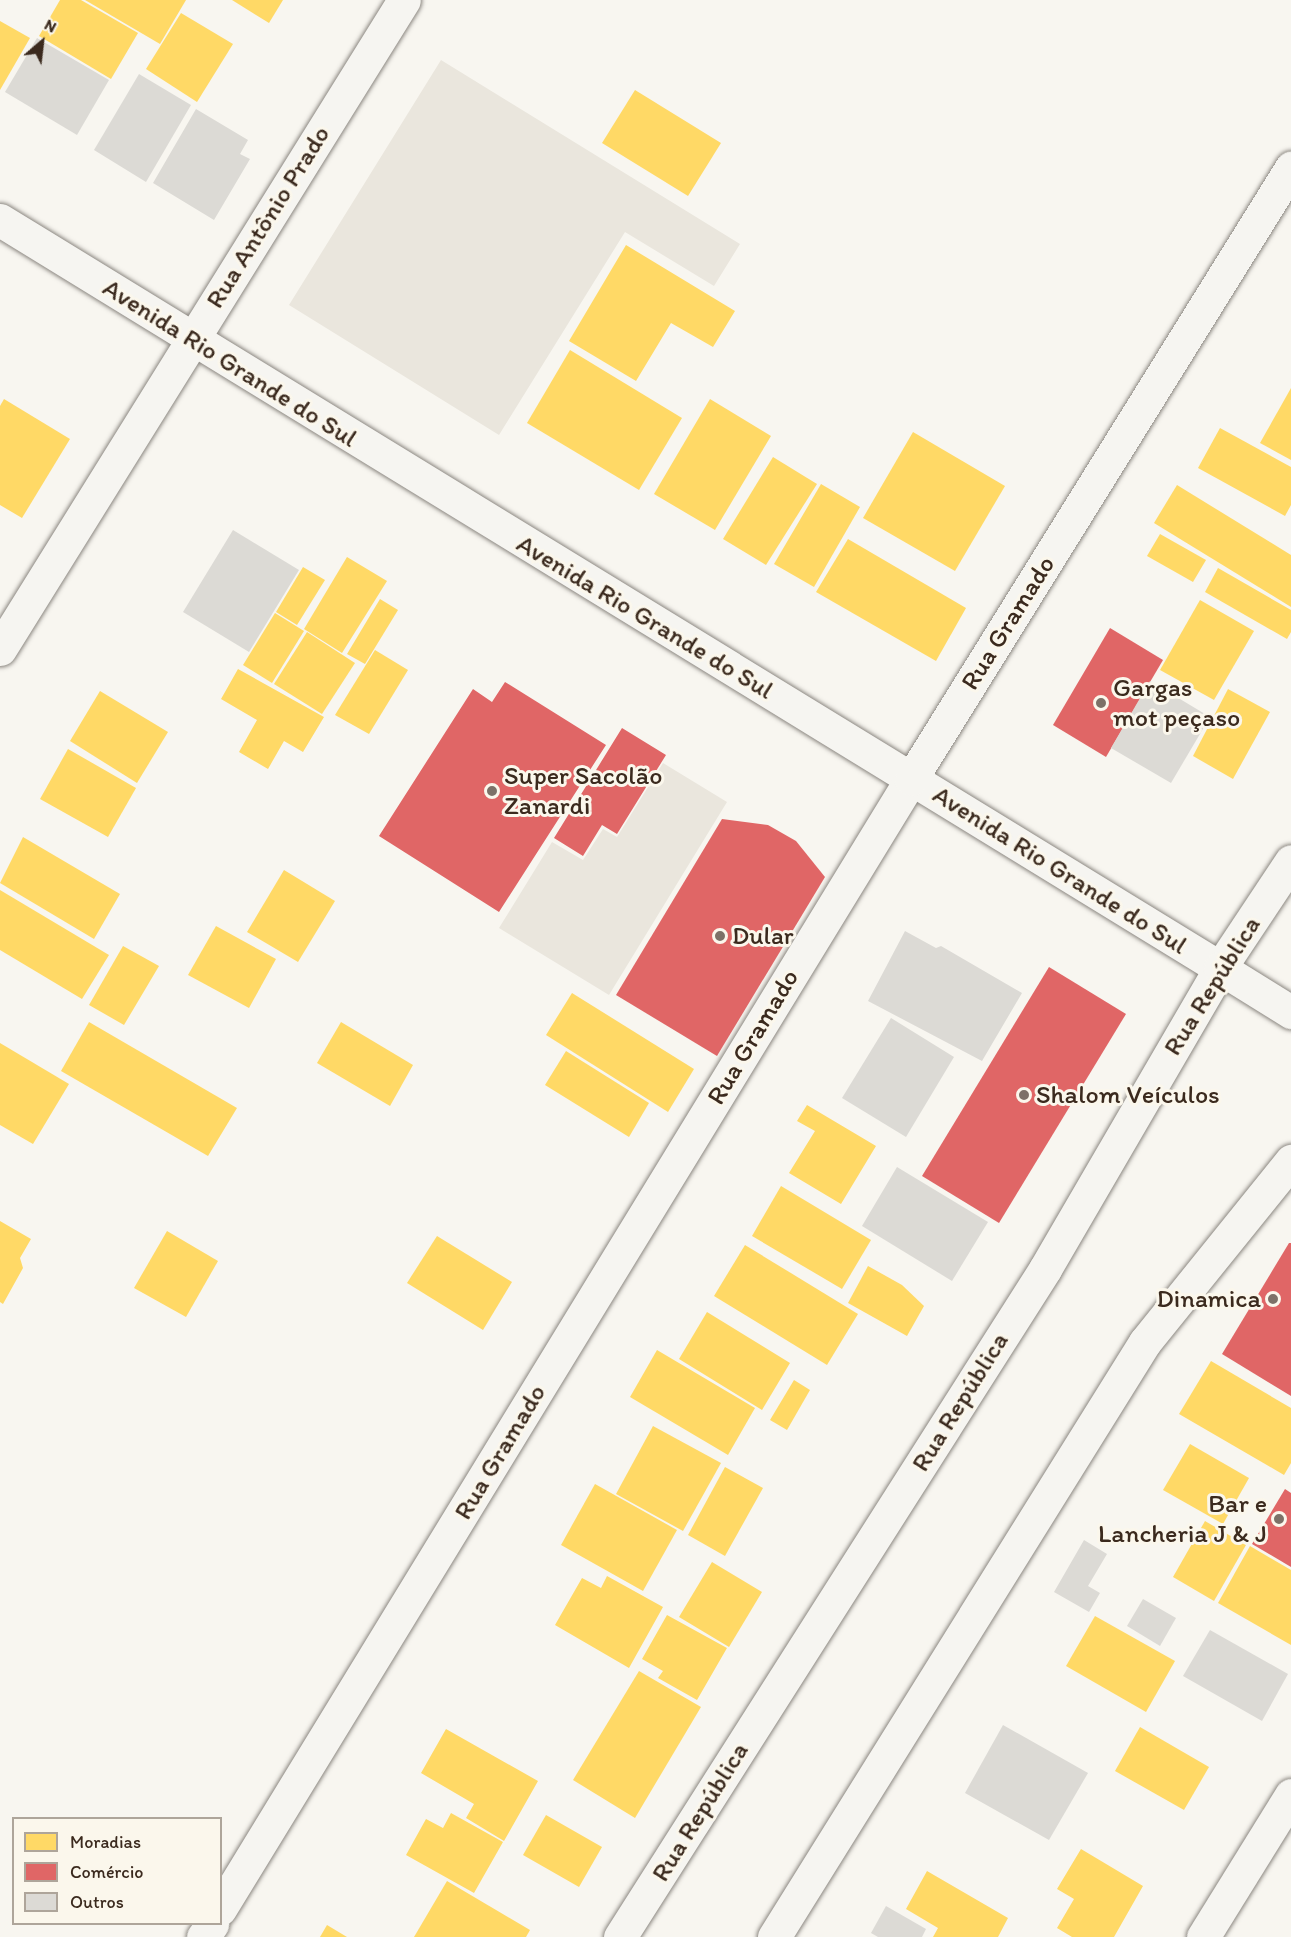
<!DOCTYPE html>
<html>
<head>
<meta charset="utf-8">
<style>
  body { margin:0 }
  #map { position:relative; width:1291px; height:1937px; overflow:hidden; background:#f8f6f0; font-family:Itim,sans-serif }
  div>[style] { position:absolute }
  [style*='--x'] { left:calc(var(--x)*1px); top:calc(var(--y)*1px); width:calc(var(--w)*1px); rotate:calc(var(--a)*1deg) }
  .green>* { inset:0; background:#eae6dd }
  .homes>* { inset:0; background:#ffd966 }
  .shops>* { inset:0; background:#e06666 }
  .building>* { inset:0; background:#dcdad5 }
  .roads { filter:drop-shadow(0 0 2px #8b8781) drop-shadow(0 0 2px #8b8781) }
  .minor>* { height:33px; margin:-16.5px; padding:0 16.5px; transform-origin:16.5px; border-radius:16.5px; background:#f6f5f1 }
  .major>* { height:33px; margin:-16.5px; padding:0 16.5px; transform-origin:16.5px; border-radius:16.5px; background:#f6f5f1 }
  .dots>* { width:16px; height:16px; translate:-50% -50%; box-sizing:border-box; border:3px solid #fbf7ec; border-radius:50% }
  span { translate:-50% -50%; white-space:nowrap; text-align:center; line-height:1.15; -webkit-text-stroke:6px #fbf7ec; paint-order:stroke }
  .street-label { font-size:26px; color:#3b2a1e }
  .poi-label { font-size:26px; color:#3b2a1e }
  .left { translate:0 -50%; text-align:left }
  .right { translate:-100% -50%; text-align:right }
  .legend { position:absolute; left:12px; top:1817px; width:210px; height:108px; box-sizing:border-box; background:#fbf7ec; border:2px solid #aea59a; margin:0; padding:8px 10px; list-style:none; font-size:18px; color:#3b2a1e }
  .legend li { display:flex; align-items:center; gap:12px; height:30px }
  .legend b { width:30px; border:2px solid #aea59a }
  .north { position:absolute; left:12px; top:12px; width:60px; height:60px; -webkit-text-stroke:4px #fbf7ec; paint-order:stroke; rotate:28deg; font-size:16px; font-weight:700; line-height:24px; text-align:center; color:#3b2a1e }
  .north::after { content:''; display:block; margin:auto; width:21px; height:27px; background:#3b2a1e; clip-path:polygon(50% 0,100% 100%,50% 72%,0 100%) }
</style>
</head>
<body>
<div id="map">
  <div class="green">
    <i style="clip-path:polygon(441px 60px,740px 244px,714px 286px,625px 232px,499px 435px,289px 305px)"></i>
    <i style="clip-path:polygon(663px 763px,727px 802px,609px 995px,499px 928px,552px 842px,583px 860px,603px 829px,617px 837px)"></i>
  </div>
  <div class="homes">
    <i style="clip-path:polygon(60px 0,81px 0,138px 33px,111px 79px,39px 36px)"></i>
    <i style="clip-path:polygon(85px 0,186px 0,160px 44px)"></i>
    <i style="clip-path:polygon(232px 0,283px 0,269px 23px)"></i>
    <i style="clip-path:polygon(181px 13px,233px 44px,197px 102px,146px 69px)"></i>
    <i style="clip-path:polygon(0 21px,30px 38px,0 90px)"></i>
    <i style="clip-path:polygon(635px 90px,721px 143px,688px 196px,602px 143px)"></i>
    <i style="clip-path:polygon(626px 245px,735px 311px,713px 347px,671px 323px,636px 381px,569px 341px)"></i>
    <i style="clip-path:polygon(570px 350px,682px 418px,639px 490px,527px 423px)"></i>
    <i style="clip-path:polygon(1291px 388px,1291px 460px,1260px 443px)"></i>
    <i style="clip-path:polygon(4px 399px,70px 439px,22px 518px,0 505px,0 406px)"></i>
    <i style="clip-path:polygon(710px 399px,771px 436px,715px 530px,654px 494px)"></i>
    <i style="clip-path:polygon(1220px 428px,1291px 467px,1291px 505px,1285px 516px,1198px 468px)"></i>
    <i style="clip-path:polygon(913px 432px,1005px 486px,955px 571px,863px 518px)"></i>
    <i style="clip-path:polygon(773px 457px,817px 484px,766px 565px,723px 539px)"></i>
    <i style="clip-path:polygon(821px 484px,860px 507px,814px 587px,774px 564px)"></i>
    <i style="clip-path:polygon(1177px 485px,1291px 555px,1291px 607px,1154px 523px)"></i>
    <i style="clip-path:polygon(1160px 534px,1206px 560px,1193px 582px,1147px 556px)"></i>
    <i style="clip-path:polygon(848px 539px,966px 608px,936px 661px,816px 592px)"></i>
    <i style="clip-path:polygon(347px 557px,387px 581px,342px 653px,304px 629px)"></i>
    <i style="clip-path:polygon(303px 567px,325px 580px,297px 625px,276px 612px)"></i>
    <i style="clip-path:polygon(1218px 568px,1291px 610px,1291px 632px,1287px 639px,1205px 592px)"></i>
    <i style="clip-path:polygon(380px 599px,398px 610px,365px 664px,347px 654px)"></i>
    <i style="clip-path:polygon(1200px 600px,1254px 631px,1214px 700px,1160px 670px)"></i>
    <i style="clip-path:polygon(275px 613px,304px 631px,272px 683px,243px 665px)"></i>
    <i style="clip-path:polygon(307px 632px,355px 663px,322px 714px,274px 684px)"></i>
    <i style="clip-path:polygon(375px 650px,408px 670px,369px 734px,335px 715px)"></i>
    <i style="clip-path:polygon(238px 669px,324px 717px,303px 752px,284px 741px,268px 769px,239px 752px,257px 720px,221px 699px)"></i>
    <i style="clip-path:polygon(1228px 689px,1270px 712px,1233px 779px,1193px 756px)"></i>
    <i style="clip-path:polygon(100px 691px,168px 732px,137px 783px,70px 741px)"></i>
    <i style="clip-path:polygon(68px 749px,136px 788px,108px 837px,40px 799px)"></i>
    <i style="clip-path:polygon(23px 837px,120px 894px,94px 939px,0 883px)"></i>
    <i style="clip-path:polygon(284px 870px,335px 901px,298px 962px,247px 932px)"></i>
    <i style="clip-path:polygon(0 890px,109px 955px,82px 999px,0 950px)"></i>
    <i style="clip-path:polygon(216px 926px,276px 959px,249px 1008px,188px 975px)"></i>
    <i style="clip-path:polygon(123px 946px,159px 966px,124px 1025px,89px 1005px)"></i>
    <i style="clip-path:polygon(572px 993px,694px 1069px,668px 1112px,546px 1035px)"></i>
    <i style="clip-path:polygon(89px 1022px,237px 1108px,208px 1156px,61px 1071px)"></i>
    <i style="clip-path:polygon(341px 1022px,413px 1065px,390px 1106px,317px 1063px)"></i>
    <i style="clip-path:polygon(0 1043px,69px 1084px,33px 1144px,0 1125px)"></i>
    <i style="clip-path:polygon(566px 1051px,649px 1103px,629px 1137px,545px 1085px)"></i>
    <i style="clip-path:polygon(807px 1105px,876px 1146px,841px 1204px,789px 1173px,815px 1131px,797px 1121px)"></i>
    <i style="clip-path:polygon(781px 1186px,871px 1240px,842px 1289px,752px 1236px)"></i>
    <i style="clip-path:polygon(0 1221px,31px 1239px,20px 1258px,23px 1268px,3px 1304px,0 1302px)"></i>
    <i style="clip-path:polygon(167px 1231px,218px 1261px,186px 1317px,134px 1288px)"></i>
    <i style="clip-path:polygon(437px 1236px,512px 1282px,483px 1330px,407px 1283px)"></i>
    <i style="clip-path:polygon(745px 1245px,858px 1314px,827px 1365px,714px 1296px)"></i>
    <i style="clip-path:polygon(868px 1266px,902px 1285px,924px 1306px,907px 1336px,848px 1303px)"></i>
    <i style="clip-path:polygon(707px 1312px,790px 1363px,762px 1410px,679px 1359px)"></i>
    <i style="clip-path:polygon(657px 1350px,755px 1408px,728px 1455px,630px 1397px)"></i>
    <i style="clip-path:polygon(1211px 1361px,1291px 1408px,1291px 1463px,1284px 1475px,1179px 1414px)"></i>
    <i style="clip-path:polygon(794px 1380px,810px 1390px,787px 1430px,770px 1420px)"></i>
    <i style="clip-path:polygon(653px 1426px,721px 1463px,683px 1531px,616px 1494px)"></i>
    <i style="clip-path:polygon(1190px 1444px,1249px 1478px,1223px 1524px,1163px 1490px)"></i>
    <i style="clip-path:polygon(725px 1467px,763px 1488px,725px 1556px,688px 1535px)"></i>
    <i style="clip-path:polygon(595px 1484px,677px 1530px,643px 1591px,561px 1545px)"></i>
    <i style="clip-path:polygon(1205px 1521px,1246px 1545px,1214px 1601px,1173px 1577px)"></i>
    <i style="clip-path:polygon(1250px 1546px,1291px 1570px,1291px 1645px,1218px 1603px)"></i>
    <i style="clip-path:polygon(712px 1562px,762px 1592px,729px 1647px,679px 1617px)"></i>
    <i style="clip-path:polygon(607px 1576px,663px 1607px,629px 1668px,555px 1625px,582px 1578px,601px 1588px)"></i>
    <i style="clip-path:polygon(667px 1615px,727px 1648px,697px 1700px,658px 1678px,663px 1671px,642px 1659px)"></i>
    <i style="clip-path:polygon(1095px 1616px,1175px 1661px,1146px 1712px,1066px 1666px)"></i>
    <i style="clip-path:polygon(639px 1671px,701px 1707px,635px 1818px,573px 1780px)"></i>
    <i style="clip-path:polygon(1140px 1727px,1209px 1767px,1184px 1810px,1115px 1771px)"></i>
    <i style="clip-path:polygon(446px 1729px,538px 1781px,504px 1841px,466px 1818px,474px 1804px,421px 1773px)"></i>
    <i style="clip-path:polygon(451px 1813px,503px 1842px,474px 1893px,406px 1855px,426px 1819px,443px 1828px)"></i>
    <i style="clip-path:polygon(546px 1815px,602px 1847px,579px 1887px,523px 1855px)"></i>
    <i style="clip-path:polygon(1081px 1849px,1143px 1886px,1114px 1937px,1072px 1937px,1057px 1928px,1074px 1899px,1057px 1889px)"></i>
    <i style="clip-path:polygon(927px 1871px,1008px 1918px,998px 1937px,933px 1937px,938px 1928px,906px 1909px)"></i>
    <i style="clip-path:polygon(447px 1881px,530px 1930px,526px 1937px,414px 1937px)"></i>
    <i style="clip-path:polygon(327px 1925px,347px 1937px,320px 1937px)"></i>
  </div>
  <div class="shops">
    <i style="clip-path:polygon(1110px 628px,1163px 660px,1106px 757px,1053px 725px)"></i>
    <i style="clip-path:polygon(505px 682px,606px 745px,499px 912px,379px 836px,473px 689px,492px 702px)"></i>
    <i style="clip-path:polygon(622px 728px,666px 755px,617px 834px,602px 825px,583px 856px,554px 838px)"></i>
    <i style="clip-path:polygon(722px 819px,768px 825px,796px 841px,825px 877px,717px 1056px,616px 995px)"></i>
    <i style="clip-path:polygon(1049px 967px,1126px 1014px,999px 1223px,922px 1176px)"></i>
    <i style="clip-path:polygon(1289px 1243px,1291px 1243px,1291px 1396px,1222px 1354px)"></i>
    <i style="clip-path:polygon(1285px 1489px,1291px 1493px,1291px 1567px,1252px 1544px)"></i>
  </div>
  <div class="building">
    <i style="clip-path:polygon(37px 38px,109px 80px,77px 135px,5px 92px)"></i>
    <i style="clip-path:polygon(139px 74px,191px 105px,146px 182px,94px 150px)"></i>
    <i style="clip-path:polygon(196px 109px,248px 140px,240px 154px,250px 159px,214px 220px,153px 183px)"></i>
    <i style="clip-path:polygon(233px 530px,299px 570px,249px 652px,183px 612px)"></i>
    <i style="clip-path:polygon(1150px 681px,1210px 717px,1171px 783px,1111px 748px)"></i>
    <i style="clip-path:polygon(905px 931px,936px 948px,941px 946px,1022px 993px,982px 1061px,868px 1001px)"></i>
    <i style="clip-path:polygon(891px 1018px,954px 1057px,906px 1137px,842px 1098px)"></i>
    <i style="clip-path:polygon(897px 1167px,988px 1222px,952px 1281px,862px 1226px)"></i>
    <i style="clip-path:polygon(1084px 1540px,1107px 1554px,1088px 1586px,1100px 1593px,1089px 1612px,1054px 1592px)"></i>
    <i style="clip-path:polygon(1143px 1599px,1176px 1618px,1160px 1646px,1127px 1626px)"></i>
    <i style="clip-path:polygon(1210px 1630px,1288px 1674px,1262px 1721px,1183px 1676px)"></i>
    <i style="clip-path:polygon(1003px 1725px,1088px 1773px,1049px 1840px,965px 1793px)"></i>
    <i style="clip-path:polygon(886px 1906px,926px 1929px,922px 1937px,878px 1937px,871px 1933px)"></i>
  </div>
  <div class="roads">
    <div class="minor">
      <i style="--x:0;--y:220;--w:1431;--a:31.51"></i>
      <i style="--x:1220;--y:968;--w:128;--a:-56.4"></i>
      <i style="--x:0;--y:649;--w:764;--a:-58.1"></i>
      <i style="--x:220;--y:1909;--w:1325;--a:-58.55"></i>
      <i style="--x:911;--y:779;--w:720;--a:-58.12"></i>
      <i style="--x:203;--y:1937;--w:16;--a:-55"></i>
      <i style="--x:1203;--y:1937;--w:167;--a:-58.2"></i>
    </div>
    <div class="major">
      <i style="--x:620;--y:1937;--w:792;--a:-57.53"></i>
      <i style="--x:1045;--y:1269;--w:348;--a:-59.8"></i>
      <i style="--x:1220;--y:968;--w:84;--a:31.8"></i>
      <i style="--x:774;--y:1937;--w:701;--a:-58.06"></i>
      <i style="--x:1145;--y:1342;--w:233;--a:-51.1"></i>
    </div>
  </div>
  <div class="dots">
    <i style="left:1101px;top:703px;background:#7d7168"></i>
    <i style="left:492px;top:791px;background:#7d7168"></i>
    <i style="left:720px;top:936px;background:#7d7168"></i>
    <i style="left:1024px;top:1095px;background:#7d7168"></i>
    <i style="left:1273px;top:1299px;background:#7d7168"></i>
    <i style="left:1279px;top:1519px;background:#7d7168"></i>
  </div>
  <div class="street-label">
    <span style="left:268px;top:217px;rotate:-58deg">Rua Antônio Prado</span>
    <span style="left:230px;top:363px;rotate:32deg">Avenida Rio Grande do Sul</span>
    <span style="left:645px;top:617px;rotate:31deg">Avenida Rio Grande do Sul</span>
    <span style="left:1008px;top:623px;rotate:-58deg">Rua Gramado</span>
    <span style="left:1060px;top:870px;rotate:32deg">Avenida Rio Grande do Sul</span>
    <span style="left:1212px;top:986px;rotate:-58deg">Rua República</span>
    <span style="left:753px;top:1037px;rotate:-59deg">Rua Gramado</span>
    <span style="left:960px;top:1402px;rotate:-58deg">Rua República</span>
    <span style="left:500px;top:1452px;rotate:-59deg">Rua Gramado</span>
    <span style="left:700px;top:1812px;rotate:-58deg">Rua República</span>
  </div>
  <div class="poi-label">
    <span class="left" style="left:1113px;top:703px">Gargas<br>mot peçaso</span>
    <span class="left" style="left:504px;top:791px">Super Sacolão<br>Zanardi</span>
    <span class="left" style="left:732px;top:936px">Dular</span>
    <span class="left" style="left:1036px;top:1095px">Shalom Veículos</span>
    <span class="right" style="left:1261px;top:1299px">Dinamica</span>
    <span class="right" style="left:1267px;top:1519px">Bar e<br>Lancheria J &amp; J</span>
  </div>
  <ul class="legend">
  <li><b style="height:16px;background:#ffd966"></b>Moradias</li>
  <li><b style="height:16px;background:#e06666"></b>Comércio</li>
  <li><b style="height:16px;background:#dcdad5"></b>Outros</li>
  </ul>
  <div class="north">N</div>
</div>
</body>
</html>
